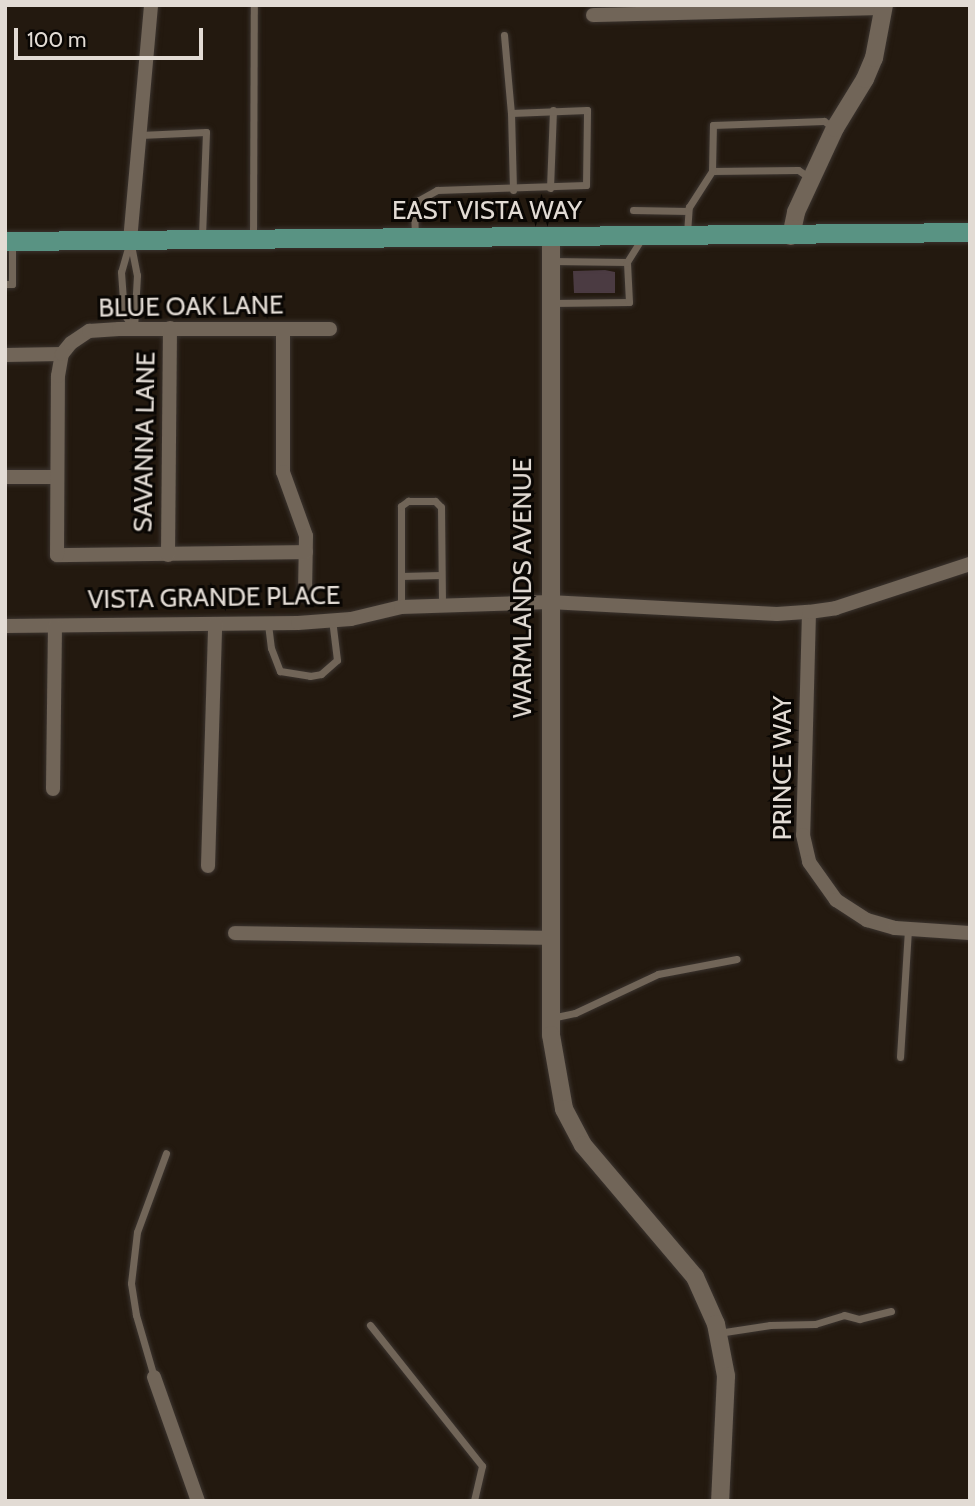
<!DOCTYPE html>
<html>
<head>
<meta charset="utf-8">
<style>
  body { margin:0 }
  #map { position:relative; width:975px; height:1506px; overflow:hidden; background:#23190f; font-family:Cabin,sans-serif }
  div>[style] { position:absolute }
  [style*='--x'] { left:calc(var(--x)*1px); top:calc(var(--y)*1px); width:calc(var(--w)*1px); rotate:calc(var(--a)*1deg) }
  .building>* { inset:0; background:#4b3b42 }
  .roads { filter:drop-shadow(0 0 2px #3b342f) drop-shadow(0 0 2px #3b342f) }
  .service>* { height:7px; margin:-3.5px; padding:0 3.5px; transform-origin:3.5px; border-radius:3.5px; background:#716558 }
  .minor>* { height:14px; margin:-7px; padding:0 7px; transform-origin:7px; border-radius:7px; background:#716558 }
  .tertiary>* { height:18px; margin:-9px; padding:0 9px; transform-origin:9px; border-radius:9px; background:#716558 }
  .primary>* { height:19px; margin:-9.5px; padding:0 9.5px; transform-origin:9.5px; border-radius:9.5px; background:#599383 }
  span { translate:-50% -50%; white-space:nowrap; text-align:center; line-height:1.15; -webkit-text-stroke:6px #090603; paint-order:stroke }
  .street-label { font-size:26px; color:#e2dbd4 }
  .frame { position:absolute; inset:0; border:7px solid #e2dbd4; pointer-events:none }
  .scale { position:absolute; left:14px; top:28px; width:189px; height:32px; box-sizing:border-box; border:4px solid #e2dbd4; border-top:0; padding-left:9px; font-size:21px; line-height:24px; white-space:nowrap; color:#e2dbd4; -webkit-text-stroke:5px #090603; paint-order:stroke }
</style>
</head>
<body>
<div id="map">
  <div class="building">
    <i style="clip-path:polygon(605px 270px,615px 272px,615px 293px,574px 293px,573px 271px)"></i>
  </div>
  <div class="roads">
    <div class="service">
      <i style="--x:504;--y:35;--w:78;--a:84.9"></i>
      <i style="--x:511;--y:113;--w:77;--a:88.5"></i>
      <i style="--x:140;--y:135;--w:66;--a:-2.6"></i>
      <i style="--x:206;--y:132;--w:104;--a:92.2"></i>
      <i style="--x:810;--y:178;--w:14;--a:-146"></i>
      <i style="--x:798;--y:170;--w:86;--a:179.3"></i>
      <i style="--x:712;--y:171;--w:46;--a:-88.8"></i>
      <i style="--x:713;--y:125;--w:111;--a:-2.1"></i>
      <i style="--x:824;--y:121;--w:12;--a:35"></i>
      <i style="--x:550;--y:188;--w:78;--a:-87.8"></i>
      <i style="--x:633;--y:210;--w:55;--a:1"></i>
      <i style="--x:687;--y:233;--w:26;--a:-86"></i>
      <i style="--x:689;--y:207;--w:43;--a:-57.4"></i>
      <i style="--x:415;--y:237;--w:27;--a:-92"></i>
      <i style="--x:414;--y:210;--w:11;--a:-63"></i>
      <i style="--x:419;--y:200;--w:21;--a:-29"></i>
      <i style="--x:437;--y:190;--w:149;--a:-1.9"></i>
      <i style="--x:586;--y:185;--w:75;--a:-89.2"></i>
      <i style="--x:587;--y:110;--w:76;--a:177.7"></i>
      <i style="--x:253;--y:238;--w:233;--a:-89.8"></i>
      <i style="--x:130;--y:241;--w:32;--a:106"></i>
      <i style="--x:121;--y:272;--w:42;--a:85.9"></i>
      <i style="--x:124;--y:314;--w:18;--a:56"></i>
      <i style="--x:131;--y:245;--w:31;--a:79"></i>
      <i style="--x:137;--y:275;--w:54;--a:93.2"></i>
      <i style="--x:551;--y:261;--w:76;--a:0.8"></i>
      <i style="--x:5;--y:284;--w:7;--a:0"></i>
      <i style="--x:12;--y:284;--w:43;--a:-90"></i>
      <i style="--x:552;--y:303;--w:77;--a:-0.7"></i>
      <i style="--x:629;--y:302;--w:40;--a:-92.9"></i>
      <i style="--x:627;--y:262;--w:28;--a:-58"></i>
      <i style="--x:401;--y:576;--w:40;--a:-1.4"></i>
      <i style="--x:401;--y:607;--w:101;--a:-90"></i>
      <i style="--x:401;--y:506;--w:9;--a:-36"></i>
      <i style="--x:408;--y:501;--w:27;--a:0"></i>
      <i style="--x:435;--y:501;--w:8;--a:45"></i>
      <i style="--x:441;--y:507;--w:96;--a:89.4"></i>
      <i style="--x:268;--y:624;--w:24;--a:83"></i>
      <i style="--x:271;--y:648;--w:25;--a:69"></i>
      <i style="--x:280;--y:671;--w:30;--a:9"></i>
      <i style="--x:310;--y:676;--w:11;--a:-10"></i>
      <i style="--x:321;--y:674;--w:21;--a:-41"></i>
      <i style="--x:337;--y:660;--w:39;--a:-97"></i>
      <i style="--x:551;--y:1018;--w:25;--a:-12"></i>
      <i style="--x:575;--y:1013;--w:92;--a:-25.2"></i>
      <i style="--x:658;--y:974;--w:80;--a:-10.8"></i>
      <i style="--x:900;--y:1057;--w:128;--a:-86.4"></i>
      <i style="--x:370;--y:1325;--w:180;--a:51.5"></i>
      <i style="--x:482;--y:1466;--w:36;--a:103"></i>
      <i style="--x:718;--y:1333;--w:53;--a:-8.7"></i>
      <i style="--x:770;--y:1325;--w:45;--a:-1.3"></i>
      <i style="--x:815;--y:1324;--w:30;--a:-17"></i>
      <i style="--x:844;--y:1315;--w:16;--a:15"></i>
      <i style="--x:859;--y:1319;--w:33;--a:-14"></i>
      <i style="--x:154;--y:1377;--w:65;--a:-106.2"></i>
      <i style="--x:136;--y:1315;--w:32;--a:-99"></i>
      <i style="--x:131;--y:1283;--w:51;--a:-83.3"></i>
      <i style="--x:137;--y:1232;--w:84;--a:-69.8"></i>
    </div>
    <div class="minor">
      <i style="--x:593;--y:15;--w:291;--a:-1.4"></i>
      <i style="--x:130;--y:241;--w:237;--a:-84.9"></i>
      <i style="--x:283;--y:329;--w:143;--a:90"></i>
      <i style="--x:283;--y:472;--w:68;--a:70.2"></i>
      <i style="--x:306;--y:536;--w:59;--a:91"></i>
      <i style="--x:5;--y:355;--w:57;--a:-1"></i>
      <i style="--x:5;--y:477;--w:52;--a:0"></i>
      <i style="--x:306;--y:552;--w:249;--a:179.3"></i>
      <i style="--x:57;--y:555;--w:179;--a:-89.7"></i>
      <i style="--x:58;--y:376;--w:22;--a:-80"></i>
      <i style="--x:62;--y:354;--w:14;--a:-51"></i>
      <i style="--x:71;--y:343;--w:22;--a:-34"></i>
      <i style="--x:89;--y:331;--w:30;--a:-4"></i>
      <i style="--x:119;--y:329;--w:211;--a:0"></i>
      <i style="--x:168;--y:555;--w:227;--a:-89.5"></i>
      <i style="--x:809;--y:612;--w:223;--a:91.5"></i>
      <i style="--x:803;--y:835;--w:28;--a:77"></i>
      <i style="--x:809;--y:862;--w:47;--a:54.6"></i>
      <i style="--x:836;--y:900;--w:37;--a:33"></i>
      <i style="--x:867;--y:920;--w:29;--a:16"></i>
      <i style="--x:895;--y:928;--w:75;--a:3.8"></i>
      <i style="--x:5;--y:626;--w:293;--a:-0.6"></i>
      <i style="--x:298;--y:623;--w:53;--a:-4.3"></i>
      <i style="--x:351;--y:619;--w:51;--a:-13.5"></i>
      <i style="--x:401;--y:607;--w:148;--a:-1.9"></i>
      <i style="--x:549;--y:602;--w:228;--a:3"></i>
      <i style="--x:777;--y:614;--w:32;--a:-4"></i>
      <i style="--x:809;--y:612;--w:27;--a:-8"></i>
      <i style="--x:836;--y:608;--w:141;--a:-18.2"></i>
      <i style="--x:53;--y:789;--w:163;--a:-89.3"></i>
      <i style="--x:208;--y:866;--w:242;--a:-88.3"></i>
      <i style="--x:235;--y:933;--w:316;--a:0.9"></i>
      <i style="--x:154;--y:1377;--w:132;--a:70.5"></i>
    </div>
    <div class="tertiary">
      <i style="--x:791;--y:236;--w:25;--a:-78"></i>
      <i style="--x:796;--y:212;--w:93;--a:-65.1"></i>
      <i style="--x:835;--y:128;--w:57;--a:-58.5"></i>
      <i style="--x:865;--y:79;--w:23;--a:-67"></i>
      <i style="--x:874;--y:58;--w:54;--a:-79.3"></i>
      <i style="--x:551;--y:238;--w:797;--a:90"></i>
      <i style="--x:551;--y:1035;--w:75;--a:80"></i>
      <i style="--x:564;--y:1109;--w:41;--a:62.2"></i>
      <i style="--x:583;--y:1145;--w:173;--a:49.7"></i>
      <i style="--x:695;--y:1277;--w:51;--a:65.9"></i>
      <i style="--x:716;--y:1324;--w:53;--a:79.1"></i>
      <i style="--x:726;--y:1376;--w:125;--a:92.7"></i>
    </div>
    <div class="primary">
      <i style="--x:5;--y:241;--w:965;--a:-0.53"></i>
    </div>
  </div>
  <div class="street-label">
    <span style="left:487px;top:211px">EAST VISTA WAY</span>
    <span style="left:191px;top:307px;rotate:-1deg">BLUE OAK LANE</span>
    <span style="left:145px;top:442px;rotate:-89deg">SAVANNA LANE</span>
    <span style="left:523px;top:588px;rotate:-90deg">WARMLANDS AVENUE</span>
    <span style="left:214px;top:598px;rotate:-1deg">VISTA GRANDE PLACE</span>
    <span style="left:783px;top:768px;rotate:-90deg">PRINCE WAY</span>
  </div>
  <div class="frame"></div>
  <div class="scale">100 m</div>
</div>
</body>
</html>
